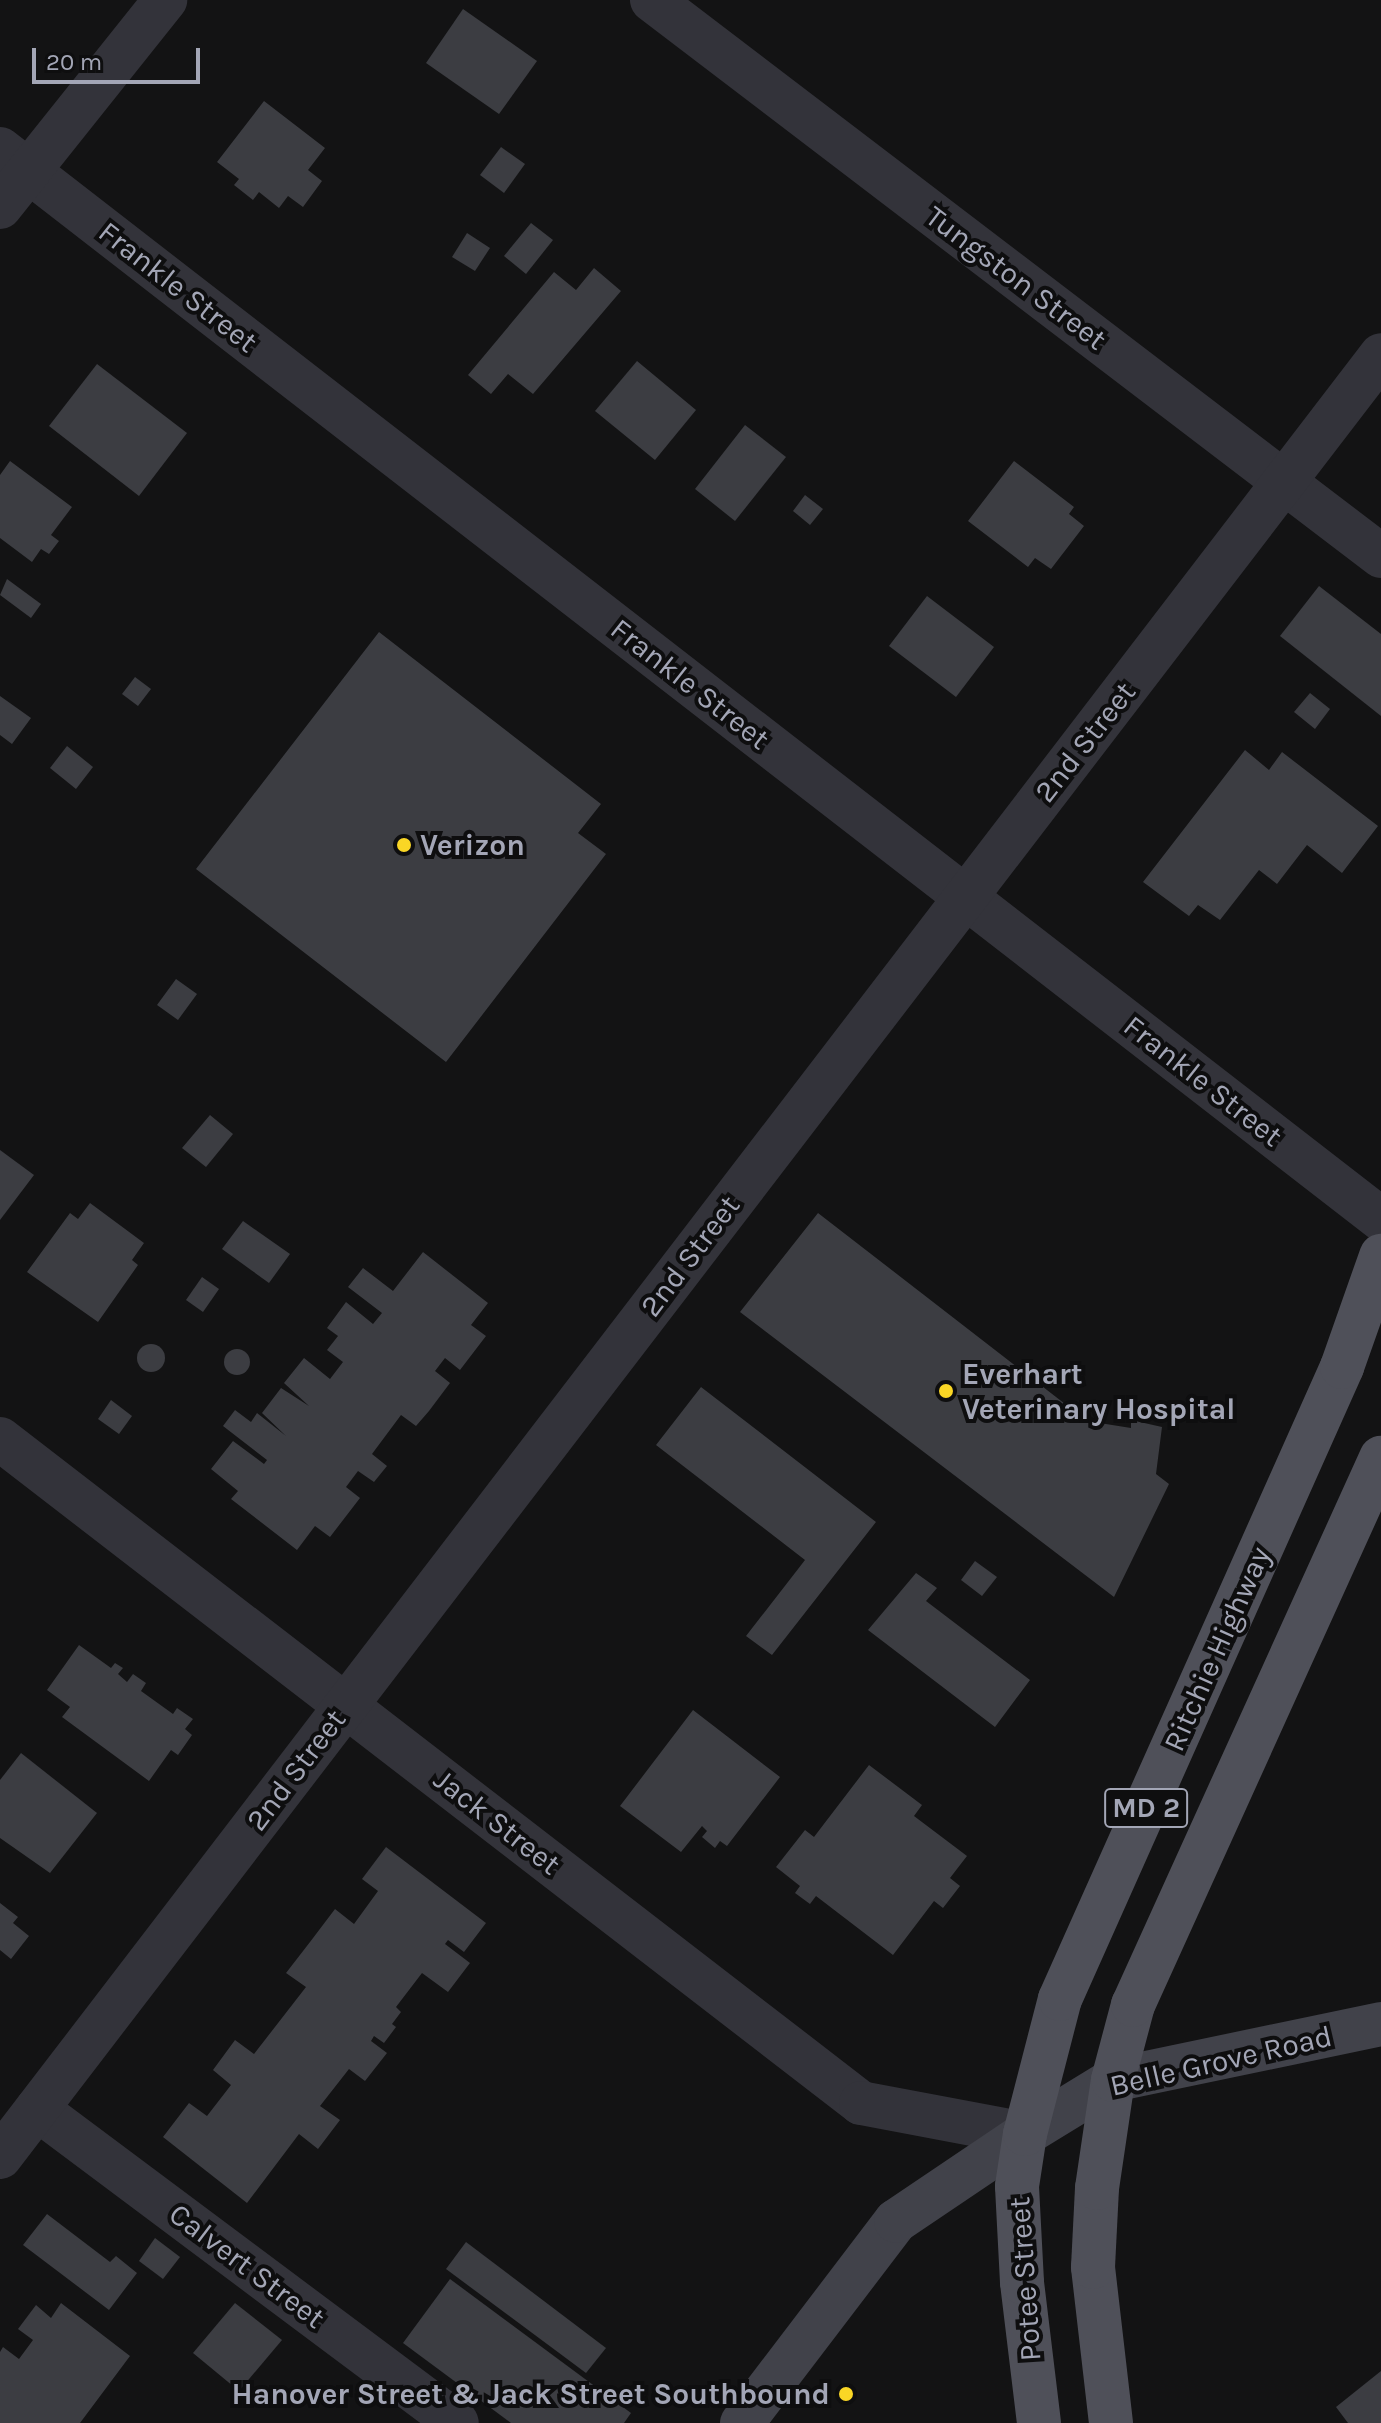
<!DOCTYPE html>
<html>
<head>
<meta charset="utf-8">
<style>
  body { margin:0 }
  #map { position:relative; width:1381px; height:2423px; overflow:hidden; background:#131314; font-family:Karla,sans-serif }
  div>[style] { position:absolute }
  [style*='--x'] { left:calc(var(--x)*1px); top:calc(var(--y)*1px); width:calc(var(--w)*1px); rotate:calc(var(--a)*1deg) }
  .building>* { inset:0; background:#3c3d42 }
  .round { border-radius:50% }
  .minor>* { height:44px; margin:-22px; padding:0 22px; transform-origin:22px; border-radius:22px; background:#33333a }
  .secondary>* { height:44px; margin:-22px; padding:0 22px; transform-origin:22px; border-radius:22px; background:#41424a }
  .primary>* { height:44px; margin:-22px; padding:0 22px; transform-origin:22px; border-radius:22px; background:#4f5059 }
  .dots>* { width:22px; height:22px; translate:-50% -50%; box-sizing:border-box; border:4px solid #0e0e0f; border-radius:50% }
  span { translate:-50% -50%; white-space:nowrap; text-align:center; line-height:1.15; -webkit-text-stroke:8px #0e0e0f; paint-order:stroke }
  .shield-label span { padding:2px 6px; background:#0e0e0f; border:2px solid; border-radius:6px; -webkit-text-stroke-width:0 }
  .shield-label { font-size:28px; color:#a3a6b6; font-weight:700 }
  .street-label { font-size:30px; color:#a3a6b6 }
  .poi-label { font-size:30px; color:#a3a6b6; font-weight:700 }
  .left { translate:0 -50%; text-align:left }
  .right { translate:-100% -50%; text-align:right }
  .scale { position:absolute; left:32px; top:48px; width:168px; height:36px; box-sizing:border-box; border:4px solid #a3a6b6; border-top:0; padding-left:10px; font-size:24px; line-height:28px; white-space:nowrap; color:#a3a6b6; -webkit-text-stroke:6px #0e0e0f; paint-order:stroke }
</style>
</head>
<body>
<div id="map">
  <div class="building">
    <i style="clip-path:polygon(463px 9px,537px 61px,499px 114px,426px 63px)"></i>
    <i style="clip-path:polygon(264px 101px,325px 148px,308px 170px,322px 181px,303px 207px,288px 196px,279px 208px,259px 192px,253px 200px,234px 185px,239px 179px,217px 162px)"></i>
    <i style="clip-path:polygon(501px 147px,525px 164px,504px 193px,480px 175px)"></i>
    <i style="clip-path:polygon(531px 223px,553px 240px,526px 274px,504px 256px)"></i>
    <i style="clip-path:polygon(467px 233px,490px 248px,475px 271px,452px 257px)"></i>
    <i style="clip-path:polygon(594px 268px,621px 291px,533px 394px,508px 374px,491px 394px,468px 375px,554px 272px,576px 290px)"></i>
    <i style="clip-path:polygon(637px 361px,696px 410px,655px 460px,595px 411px)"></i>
    <i style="clip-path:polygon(97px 364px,187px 433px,139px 496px,49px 426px)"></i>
    <i style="clip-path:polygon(745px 425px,786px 457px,735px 521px,695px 489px)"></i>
    <i style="clip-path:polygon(10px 461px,72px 507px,51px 535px,59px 541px,49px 554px,41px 549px,32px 562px,0 538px,0 475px)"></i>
    <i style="clip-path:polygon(1014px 461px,1074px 507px,1069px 514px,1084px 526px,1051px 569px,1035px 558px,1028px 567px,968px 521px)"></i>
    <i style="clip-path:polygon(805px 495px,823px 509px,810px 525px,793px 511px)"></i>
    <i style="clip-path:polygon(7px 579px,41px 604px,31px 618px,0 595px)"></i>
    <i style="clip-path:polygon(1319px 586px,1381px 634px,1381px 716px,1280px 636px)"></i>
    <i style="clip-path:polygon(927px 596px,994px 647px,956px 697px,889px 646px)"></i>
    <i style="clip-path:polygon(379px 632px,601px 804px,578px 833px,606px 854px,446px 1062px,196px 869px)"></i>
    <i style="clip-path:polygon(135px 677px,151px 689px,138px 706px,122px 694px)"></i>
    <i style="clip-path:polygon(1310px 693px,1330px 709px,1315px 729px,1294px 712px)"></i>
    <i style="clip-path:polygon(0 696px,31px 718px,12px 744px,0 735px)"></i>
    <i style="clip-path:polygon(67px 746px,93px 767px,76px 789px,50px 768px)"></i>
    <i style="clip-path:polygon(1245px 750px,1269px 770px,1282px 752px,1378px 826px,1342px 873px,1307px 845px,1277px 884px,1259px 870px,1220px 920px,1198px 905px,1189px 916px,1143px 882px)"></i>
    <i style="clip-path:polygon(176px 979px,197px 994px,178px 1020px,157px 1005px)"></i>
    <i style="clip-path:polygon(210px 1115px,233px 1134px,206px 1167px,182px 1148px)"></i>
    <i style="clip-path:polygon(0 1150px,34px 1175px,0 1220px)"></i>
    <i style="clip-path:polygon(90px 1203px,144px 1243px,132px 1260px,138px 1265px,98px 1322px,27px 1272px,70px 1213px,78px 1219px)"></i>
    <i style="clip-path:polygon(818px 1213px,1087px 1421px,1131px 1428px,1131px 1420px,1162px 1427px,1156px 1474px,1169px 1484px,1114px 1597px,740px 1312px)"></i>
    <i style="clip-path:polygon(243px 1221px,290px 1254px,269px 1283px,222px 1249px)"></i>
    <i style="clip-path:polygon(423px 1252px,488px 1303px,471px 1325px,486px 1336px,460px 1370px,445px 1358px,435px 1371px,450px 1383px,429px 1411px,416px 1426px,401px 1415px,372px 1454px,387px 1466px,374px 1482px,358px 1471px,346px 1487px,360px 1498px,330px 1537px,315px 1526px,297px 1550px,231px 1499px,238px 1491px,211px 1469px,233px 1441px,264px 1464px,267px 1460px,223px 1426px,235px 1410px,251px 1422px,257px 1413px,286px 1436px,262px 1413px,281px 1388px,309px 1406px,284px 1383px,304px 1358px,330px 1379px,343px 1362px,327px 1350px,338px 1336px,327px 1328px,346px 1302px,373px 1324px,382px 1313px,348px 1287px,363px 1268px,393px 1291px)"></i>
    <i style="clip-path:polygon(202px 1277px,219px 1289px,203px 1312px,186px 1300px)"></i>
    <i class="round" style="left:137px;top:1344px;width:28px;height:28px"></i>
    <i class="round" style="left:224px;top:1349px;width:26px;height:26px"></i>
    <i style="clip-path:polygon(701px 1387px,876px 1522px,772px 1655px,746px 1636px,805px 1560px,656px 1445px)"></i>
    <i style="clip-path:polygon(111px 1400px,132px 1416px,119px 1434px,98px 1419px)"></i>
    <i style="clip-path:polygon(975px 1561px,997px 1577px,982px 1596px,961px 1580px)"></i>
    <i style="clip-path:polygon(916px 1573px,937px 1588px,926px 1601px,1030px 1680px,995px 1727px,868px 1630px)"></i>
    <i style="clip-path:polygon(79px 1645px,111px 1668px,115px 1663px,123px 1668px,118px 1674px,127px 1682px,133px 1674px,146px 1683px,141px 1691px,173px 1714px,177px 1708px,193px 1719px,185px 1729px,192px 1735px,178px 1755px,171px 1750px,149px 1781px,62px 1717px,70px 1707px,47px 1690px)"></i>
    <i style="clip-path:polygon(693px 1710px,780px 1777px,727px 1846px,720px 1841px,715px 1848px,702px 1837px,707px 1831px,702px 1826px,681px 1852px,620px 1806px)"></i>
    <i style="clip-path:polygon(21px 1753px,97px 1813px,50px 1873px,0 1838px,0 1780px)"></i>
    <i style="clip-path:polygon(869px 1765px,922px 1805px,914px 1816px,967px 1856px,950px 1878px,960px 1886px,943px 1908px,934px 1901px,893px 1955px,816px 1896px,810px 1904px,795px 1893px,800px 1886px,776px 1867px,805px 1830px,814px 1837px)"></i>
    <i style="clip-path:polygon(386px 1847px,486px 1923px,464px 1952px,448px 1940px,445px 1944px,470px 1963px,448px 1992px,422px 1973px,396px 2007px,401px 2012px,392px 2024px,396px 2027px,384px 2043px,374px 2036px,371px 2041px,387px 2053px,365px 2081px,349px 2069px,320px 2106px,340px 2120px,318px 2149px,299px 2134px,247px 2203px,163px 2137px,189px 2103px,207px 2116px,231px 2085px,213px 2070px,235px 2040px,254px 2054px,306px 1987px,286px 1973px,310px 1942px,335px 1909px,354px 1924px,378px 1891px,362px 1879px)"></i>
    <i style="clip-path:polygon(0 1903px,18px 1917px,13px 1923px,29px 1936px,11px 1959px,0 1950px)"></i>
    <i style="clip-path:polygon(47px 2214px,110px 2262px,116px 2256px,137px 2273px,109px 2310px,23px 2245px)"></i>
    <i style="clip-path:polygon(155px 2238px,180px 2257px,163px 2279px,139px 2261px)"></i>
    <i style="clip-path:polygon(466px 2242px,606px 2348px,586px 2373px,446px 2269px)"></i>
    <i style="clip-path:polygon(450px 2279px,631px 2413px,624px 2423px,511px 2423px,403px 2343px)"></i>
    <i style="clip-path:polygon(61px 2303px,130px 2356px,80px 2423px,0 2423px,0 2352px,3px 2347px,19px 2359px,33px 2340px,18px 2329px,36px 2305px,51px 2318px)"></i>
    <i style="clip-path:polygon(235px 2303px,282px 2340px,239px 2391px,193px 2353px)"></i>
    <i style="clip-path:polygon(1381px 2371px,1381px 2423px,1348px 2423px,1336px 2407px)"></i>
  </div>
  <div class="minor">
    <i style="--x:652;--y:0;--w:917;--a:37.33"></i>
    <i style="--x:0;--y:149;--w:1747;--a:37.77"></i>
    <i style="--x:0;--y:207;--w:265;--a:-51.4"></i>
    <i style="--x:0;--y:1439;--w:1087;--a:37.64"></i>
    <i style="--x:861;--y:2103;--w:167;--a:10.7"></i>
    <i style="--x:37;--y:2109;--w:524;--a:36.78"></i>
    <i style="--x:0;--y:2157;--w:2270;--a:-52.53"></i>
  </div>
  <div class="secondary">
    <i style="--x:742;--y:2423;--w:254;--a:-52.7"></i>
    <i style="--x:896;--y:2221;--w:156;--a:-34"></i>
    <i style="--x:1025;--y:2134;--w:103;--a:-31.5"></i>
    <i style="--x:1113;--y:2080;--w:274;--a:-11.8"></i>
  </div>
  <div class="primary">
    <i style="--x:1039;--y:2423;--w:142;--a:-96.9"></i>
    <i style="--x:1022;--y:2282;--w:96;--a:-93"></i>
    <i style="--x:1017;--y:2186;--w:53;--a:-81.3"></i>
    <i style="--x:1025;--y:2134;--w:139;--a:-75.5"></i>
    <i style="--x:1060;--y:1999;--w:692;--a:-65.95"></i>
    <i style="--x:1342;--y:1367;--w:118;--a:-70.6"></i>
    <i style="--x:1111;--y:2423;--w:157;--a:-96.6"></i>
    <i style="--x:1093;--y:2267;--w:79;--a:-87.1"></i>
    <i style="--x:1097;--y:2188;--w:109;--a:-81.6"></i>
    <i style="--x:1113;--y:2080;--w:78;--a:-75.1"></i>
    <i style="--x:1133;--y:2005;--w:601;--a:-65.61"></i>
  </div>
  <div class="dots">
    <i style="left:404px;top:845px;background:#fad625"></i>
    <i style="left:946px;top:1391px;background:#fad625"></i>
    <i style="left:846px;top:2394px;background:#fad625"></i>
  </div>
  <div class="shield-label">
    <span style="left:1146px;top:1808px">MD 2</span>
  </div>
  <div class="street-label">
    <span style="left:1016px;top:278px;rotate:37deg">Tungston Street</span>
    <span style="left:178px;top:287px;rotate:38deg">Frankle Street</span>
    <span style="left:690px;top:684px;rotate:38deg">Frankle Street</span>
    <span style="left:1085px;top:742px;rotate:-52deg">2nd Street</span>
    <span style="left:1203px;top:1081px;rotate:38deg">Frankle Street</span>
    <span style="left:690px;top:1256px;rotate:-53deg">2nd Street</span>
    <span style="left:1217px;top:1649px;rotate:-66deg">Ritchie Highway</span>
    <span style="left:296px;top:1770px;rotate:-53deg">2nd Street</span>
    <span style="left:497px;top:1822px;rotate:38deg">Jack Street</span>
    <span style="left:1221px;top:2061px;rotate:-13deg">Belle Grove Road</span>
    <span style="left:247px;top:2266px;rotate:37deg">Calvert Street</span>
    <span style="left:1025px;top:2279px;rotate:-94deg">Potee Street</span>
  </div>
  <div class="poi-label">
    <span class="left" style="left:420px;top:845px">Verizon</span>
    <span class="left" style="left:962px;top:1391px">Everhart<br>Veterinary Hospital</span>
    <span class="right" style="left:830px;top:2394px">Hanover Street &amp; Jack Street Southbound</span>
  </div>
  <div class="scale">20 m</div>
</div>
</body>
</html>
